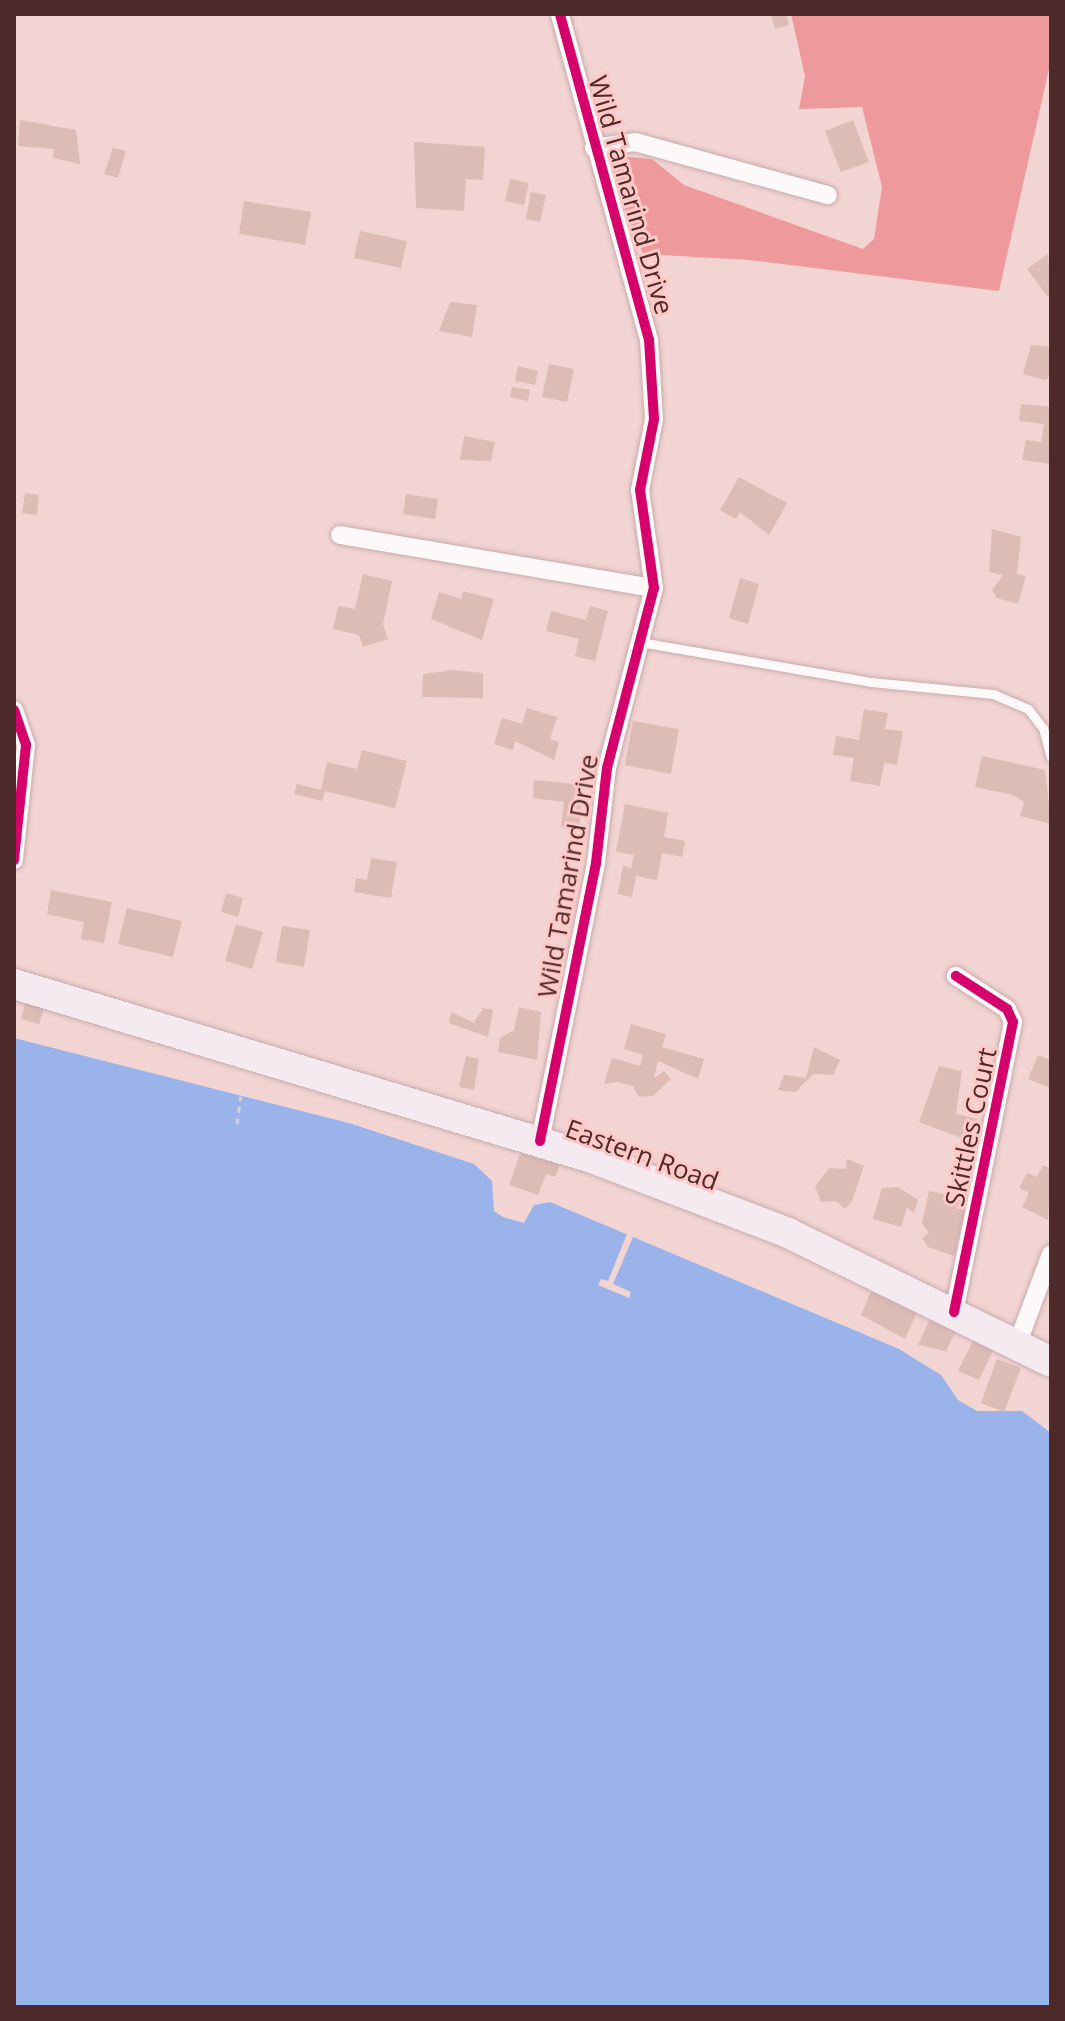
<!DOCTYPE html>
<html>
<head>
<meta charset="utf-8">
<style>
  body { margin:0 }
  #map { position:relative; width:1065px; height:2021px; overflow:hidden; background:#f2d4d3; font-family:"Open Sans",sans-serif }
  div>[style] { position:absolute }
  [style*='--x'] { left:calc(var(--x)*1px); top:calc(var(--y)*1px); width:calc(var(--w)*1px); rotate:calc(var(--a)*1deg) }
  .forest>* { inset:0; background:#ee9a9d }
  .water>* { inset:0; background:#9ab4eb }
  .pier>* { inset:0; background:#f2d4d3 }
  .building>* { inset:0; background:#ddbcb6 }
  .path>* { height:3px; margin-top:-1.5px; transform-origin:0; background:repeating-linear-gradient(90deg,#d8cfcf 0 6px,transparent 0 12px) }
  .roads { filter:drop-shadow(0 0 2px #c8abab) drop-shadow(0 0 2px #c8abab) }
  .service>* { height:9px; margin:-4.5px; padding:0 4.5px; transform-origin:4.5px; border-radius:4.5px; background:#fdf9f8 }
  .minor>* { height:18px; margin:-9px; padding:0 9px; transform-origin:9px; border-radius:9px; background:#fdf9f8 }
  .trunk>* { height:30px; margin:-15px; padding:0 15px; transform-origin:15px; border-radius:15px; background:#f4eaf0 }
  .cycleway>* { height:10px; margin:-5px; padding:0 5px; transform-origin:5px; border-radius:5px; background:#d6006c }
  span { translate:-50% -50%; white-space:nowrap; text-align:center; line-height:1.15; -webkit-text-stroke:6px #ffc7c6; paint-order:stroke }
  .street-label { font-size:26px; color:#4d292a }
  .frame { position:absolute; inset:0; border:16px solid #4d292a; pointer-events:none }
</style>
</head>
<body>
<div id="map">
  <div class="forest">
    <i style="clip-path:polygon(791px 14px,1051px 14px,1051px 60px,999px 291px,749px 260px,643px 254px,609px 169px,617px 156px,652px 159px,684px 185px,863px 249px,874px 239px,882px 187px,862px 107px,799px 109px,805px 76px)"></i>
  </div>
  <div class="water">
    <i style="clip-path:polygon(14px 1038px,349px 1123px,474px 1164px,492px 1181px,494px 1211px,503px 1217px,524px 1223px,534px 1205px,550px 1202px,899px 1349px,941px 1375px,958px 1400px,977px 1411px,1022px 1411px,1051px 1433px,1051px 2007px,14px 2007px)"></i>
  </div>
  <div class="pier">
    <i style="clip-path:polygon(627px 1234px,633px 1237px,613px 1284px,631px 1292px,629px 1298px,598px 1285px,601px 1279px,608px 1281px)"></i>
  </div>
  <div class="building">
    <i style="clip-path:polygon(771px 14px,786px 14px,789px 25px,775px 29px)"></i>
    <i style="clip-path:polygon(20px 120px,76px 130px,80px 164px,53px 158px,54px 149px,18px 146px)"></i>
    <i style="clip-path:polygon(853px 120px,869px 162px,841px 172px,825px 131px)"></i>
    <i style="clip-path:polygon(414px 142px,485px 147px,483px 180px,466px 179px,464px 211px,416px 208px)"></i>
    <i style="clip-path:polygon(113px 148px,126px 151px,118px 178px,104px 174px)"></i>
    <i style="clip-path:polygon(510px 179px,529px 183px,524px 205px,505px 201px)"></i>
    <i style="clip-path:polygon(531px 192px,546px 195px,540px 222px,526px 219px)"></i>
    <i style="clip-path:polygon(244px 201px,311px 212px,305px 245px,239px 234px)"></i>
    <i style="clip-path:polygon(360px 231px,407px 241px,401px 268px,354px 258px)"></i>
    <i style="clip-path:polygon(1048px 254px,1051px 295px,1048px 297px,1027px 269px)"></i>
    <i style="clip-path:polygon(450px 302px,477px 305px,472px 337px,439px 331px)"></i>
    <i style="clip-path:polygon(1031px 345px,1051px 347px,1051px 376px,1045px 380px,1023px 374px)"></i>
    <i style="clip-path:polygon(549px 364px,574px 369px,567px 402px,542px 397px)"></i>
    <i style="clip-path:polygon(518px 366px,538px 371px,535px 385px,515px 381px)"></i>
    <i style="clip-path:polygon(512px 387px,530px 390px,528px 401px,510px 397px)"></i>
    <i style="clip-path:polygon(1021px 404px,1051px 407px,1051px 464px,1022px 460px,1026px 440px,1041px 442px,1044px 424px,1019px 421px)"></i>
    <i style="clip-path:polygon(464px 436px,495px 442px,491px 461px,460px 460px)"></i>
    <i style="clip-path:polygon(739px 477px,787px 503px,769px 535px,740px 512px,736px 519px,720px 510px)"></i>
    <i style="clip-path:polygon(25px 493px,39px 495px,37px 515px,22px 513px)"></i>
    <i style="clip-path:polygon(406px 494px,438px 499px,435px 519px,403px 514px)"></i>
    <i style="clip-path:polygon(992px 529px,1021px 537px,1017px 574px,1026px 576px,1018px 604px,997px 598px,992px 590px,1003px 575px,989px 572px)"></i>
    <i style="clip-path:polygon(363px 574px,392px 581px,383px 624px,388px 639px,363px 647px,359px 635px,333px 629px,338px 606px,355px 609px)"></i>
    <i style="clip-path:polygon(740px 578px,759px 584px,748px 624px,729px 618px)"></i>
    <i style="clip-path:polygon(463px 591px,494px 599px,482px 640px,431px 619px,439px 592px,461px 599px)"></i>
    <i style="clip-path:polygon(590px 606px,608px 611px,595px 661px,575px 656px,579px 639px,546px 631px,551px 611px,586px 620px)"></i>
    <i style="clip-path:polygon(453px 670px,483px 673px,483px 698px,422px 697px,423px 674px)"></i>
    <i style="clip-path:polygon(527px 708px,557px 717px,550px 739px,559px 742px,554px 760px,515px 741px,513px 750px,494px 744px,502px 718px,522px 724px)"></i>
    <i style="clip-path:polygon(864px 709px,888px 713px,885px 729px,903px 731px,897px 765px,884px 763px,880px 786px,850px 781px,854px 758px,833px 755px,836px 736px,859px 740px)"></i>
    <i style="clip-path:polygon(633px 721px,679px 729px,671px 774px,625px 765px)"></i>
    <i style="clip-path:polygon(362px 750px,407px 761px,395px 808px,325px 791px,322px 801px,294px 794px,297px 784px,321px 790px,327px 762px,357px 769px)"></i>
    <i style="clip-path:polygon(982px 756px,1045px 770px,1051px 824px,1020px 816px,1024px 802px,1013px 795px,975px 787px)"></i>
    <i style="clip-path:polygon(534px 780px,583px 785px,579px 829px,561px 827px,564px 802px,533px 798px)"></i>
    <i style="clip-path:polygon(625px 804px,668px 813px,664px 837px,685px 841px,682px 857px,662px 853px,657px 880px,636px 876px,632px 897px,618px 894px,623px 865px,631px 869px,634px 855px,616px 852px)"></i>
    <i style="clip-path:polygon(371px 858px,397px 862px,391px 898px,354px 892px,356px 878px,367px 880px)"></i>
    <i style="clip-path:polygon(51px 890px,112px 902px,104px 943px,81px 939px,84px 922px,47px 914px)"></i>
    <i style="clip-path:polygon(226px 893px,243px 898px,238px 917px,221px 912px)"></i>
    <i style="clip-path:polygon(127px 908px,182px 921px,173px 957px,118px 944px)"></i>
    <i style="clip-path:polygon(236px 924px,263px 932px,252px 969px,225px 961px)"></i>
    <i style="clip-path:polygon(282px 926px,310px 930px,304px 967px,276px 962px)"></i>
    <i style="clip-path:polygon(26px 1000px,45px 1005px,39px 1024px,21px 1019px)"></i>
    <i style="clip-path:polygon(519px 1007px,541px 1012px,537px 1060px,498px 1052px,500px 1038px,514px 1030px)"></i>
    <i style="clip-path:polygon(483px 1008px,493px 1010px,488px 1037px,449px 1023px,451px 1012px,474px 1023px)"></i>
    <i style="clip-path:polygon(631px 1024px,666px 1034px,662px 1047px,704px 1059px,698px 1079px,658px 1061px,654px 1078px,664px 1071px,671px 1079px,653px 1096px,639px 1097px,633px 1086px,618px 1082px,604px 1084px,612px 1058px,640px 1066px,643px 1055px,624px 1049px)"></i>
    <i style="clip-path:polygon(814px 1047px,840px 1060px,833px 1075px,813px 1074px,796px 1092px,778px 1090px,784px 1075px,806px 1078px)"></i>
    <i style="clip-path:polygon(1038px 1055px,1051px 1060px,1051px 1088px,1028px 1079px)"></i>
    <i style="clip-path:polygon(466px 1056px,479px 1059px,474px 1090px,459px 1087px)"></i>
    <i style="clip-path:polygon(939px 1066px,962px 1071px,956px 1114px,978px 1119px,972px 1142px,919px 1122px)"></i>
    <i style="clip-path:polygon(521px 1151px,560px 1165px,555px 1177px,546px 1174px,538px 1195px,509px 1185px)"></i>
    <i style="clip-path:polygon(847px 1159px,864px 1166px,852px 1201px,845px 1209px,836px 1201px,821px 1202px,815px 1186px,829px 1168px,846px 1169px)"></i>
    <i style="clip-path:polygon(1043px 1165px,1051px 1169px,1048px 1220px,1022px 1207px,1029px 1193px,1019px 1188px,1027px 1173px,1037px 1177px)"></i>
    <i style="clip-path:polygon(898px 1187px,918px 1200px,914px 1213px,907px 1208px,901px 1227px,873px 1219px,882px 1188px)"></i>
    <i style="clip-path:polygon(929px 1191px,968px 1199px,954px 1256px,928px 1247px,922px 1238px,929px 1233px,922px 1223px)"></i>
    <i style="clip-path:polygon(871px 1292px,918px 1310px,905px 1339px,861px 1315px)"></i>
    <i style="clip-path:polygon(930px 1319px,956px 1331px,946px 1351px,918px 1345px)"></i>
    <i style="clip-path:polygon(976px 1335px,996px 1344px,979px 1380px,958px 1371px)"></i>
    <i style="clip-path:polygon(997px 1359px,1021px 1368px,1004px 1412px,981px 1403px)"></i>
  </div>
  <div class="path">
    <i style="--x:237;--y:1124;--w:28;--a:-82"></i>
  </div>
  <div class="roads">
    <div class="service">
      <i style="--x:640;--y:642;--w:234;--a:9.8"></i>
      <i style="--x:871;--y:682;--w:123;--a:5.6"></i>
      <i style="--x:993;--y:694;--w:38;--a:23"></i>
      <i style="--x:1028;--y:709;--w:24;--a:52"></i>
      <i style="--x:1043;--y:728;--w:30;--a:75"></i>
    </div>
    <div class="minor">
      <i style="--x:594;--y:148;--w:41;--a:-8.3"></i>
      <i style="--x:635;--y:142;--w:200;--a:15.4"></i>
      <i style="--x:340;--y:535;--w:318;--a:9.6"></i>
      <i style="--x:14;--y:710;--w:37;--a:71"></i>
      <i style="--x:26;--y:745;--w:116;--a:96"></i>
      <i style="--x:540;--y:1141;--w:284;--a:-78.6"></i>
      <i style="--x:596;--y:863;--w:96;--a:-83.4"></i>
      <i style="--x:607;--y:768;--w:186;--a:-75.4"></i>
      <i style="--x:654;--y:588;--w:99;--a:-98.1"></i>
      <i style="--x:640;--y:490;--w:72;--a:-78.8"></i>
      <i style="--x:654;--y:419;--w:79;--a:-93.6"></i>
      <i style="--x:649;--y:340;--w:338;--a:-105.3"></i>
      <i style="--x:954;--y:1312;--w:296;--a:-78.5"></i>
      <i style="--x:1013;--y:1022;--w:14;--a:-115"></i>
      <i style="--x:1007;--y:1009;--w:61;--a:-147.1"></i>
      <i style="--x:1017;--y:1345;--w:97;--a:-69.5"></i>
    </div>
    <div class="trunk">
      <i style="--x:14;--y:984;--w:604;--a:16.75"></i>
      <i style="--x:592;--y:1158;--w:210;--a:20.9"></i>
      <i style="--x:788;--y:1233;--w:293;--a:26.1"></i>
    </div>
  </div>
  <div class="cycleway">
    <i style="--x:14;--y:710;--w:37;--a:71"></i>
    <i style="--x:26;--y:745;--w:116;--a:96"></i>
    <i style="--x:540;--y:1141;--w:284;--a:-78.6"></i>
    <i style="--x:596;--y:863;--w:96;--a:-83.4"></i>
    <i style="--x:607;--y:768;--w:186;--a:-75.4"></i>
    <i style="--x:654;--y:588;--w:99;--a:-98.1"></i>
    <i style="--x:640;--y:490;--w:72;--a:-78.8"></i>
    <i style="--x:654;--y:419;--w:79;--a:-93.6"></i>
    <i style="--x:649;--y:340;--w:338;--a:-105.3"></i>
    <i style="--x:954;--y:1312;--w:296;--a:-78.5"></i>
    <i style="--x:1013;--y:1022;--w:14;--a:-115"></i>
    <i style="--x:1007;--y:1009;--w:61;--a:-147.1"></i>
  </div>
  <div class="street-label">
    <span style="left:631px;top:195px;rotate:74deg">Wild Tamarind Drive</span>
    <span style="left:568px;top:876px;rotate:-80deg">Wild Tamarind Drive</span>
    <span style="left:971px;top:1127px;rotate:-78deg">Skittles Court</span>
    <span style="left:642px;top:1155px;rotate:20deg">Eastern Road</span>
  </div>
  <div class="frame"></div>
</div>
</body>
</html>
